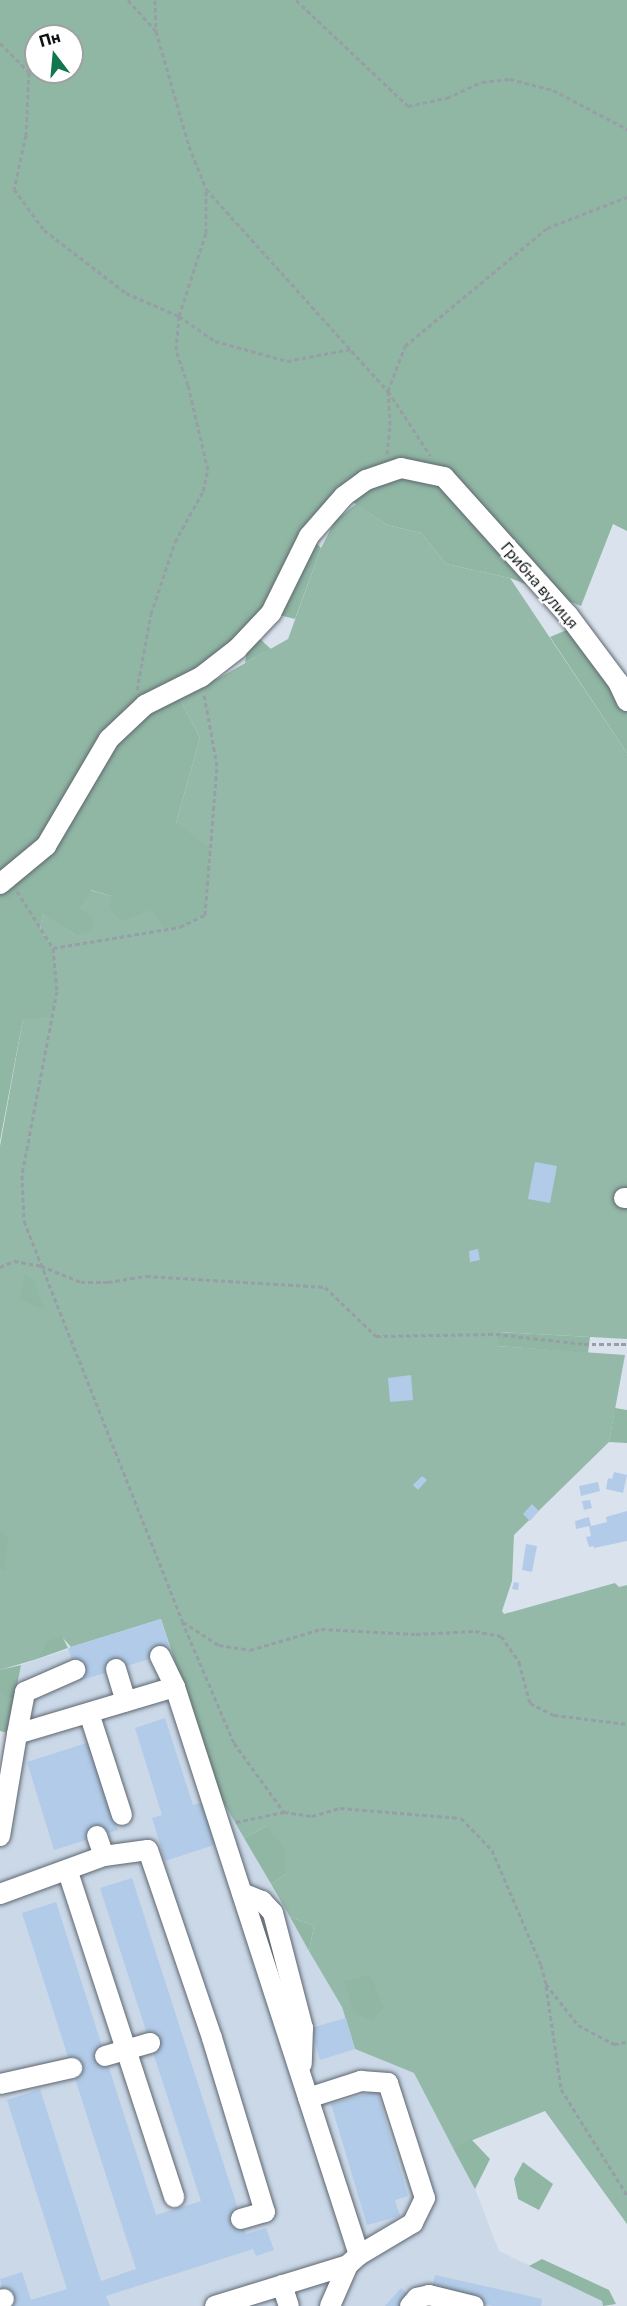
<!DOCTYPE html>
<html>
<head>
<meta charset="utf-8">
<style>
  body { margin:0 }
  #map { position:relative; width:627px; height:2306px; overflow:hidden; background:#dae3ed; font-family:Commissioner,sans-serif }
  div>[style] { position:absolute }
  [style*='--x'] { left:calc(var(--x)*1px); top:calc(var(--y)*1px); width:calc(var(--w)*1px); rotate:calc(var(--a)*1deg) }
  .built>* { inset:0; background:#cad8e8 }
  .green>* { inset:0; background:#94b9a8 }
  .forest>* { inset:0; background:#90b6a4 }
  .building>* { inset:0; background:#b2cbe8 }
  .path>* { height:3px; margin-top:-1.5px; transform-origin:0; background:repeating-linear-gradient(90deg,#979ea6 0 4.5px,transparent 0 7.5px) }
  .roads { filter:drop-shadow(0 0 2px #5e666f) drop-shadow(0 0 2px #5e666f) }
  .minor>* { height:20px; margin:-10px; padding:0 10px; transform-origin:10px; border-radius:10px; background:#fff }
  span { translate:-50% -50%; white-space:nowrap; text-align:center; line-height:1.15; -webkit-text-stroke:4.5px #fff; paint-order:stroke }
  .street-label { font-size:16px; color:#0f1215 }
  .north { position:absolute; left:24px; top:24px; width:60px; height:60px; box-sizing:border-box; background:#fff; border:2px solid #9fa0a1; border-radius:50%; rotate:344deg; font-size:16px; font-weight:700; line-height:24px; text-align:center; color:#0f1215 }
  .north::after { content:''; display:block; margin:auto; width:21px; height:27px; background:#12774f; clip-path:polygon(50% 0,100% 100%,50% 72%,0 100%) }
</style>
</head>
<body>
<div id="map">
  <div class="built">
    <i style="clip-path:polygon(161px 1619px,218px 1793px,342px 2007px,355px 2049px,414px 2073px,475px 2189px,499px 2251px,602px 2301px,603px 2306px,0 2306px,0 1773px,21px 1665px)"></i>
  </div>
  <div class="green">
    <i style="clip-path:polygon(356px 504px,387px 525px,421px 533px,446px 564px,510px 578px,627px 753px,627px 1339px,499px 1332px,497px 1346px,625px 1355px,609px 1442px,514px 1535px,512px 1581px,502px 1611px,504px 1614px,615px 1583px,619px 1587px,627px 1585px,627px 2224px,545px 2111px,453px 2148px,414px 2073px,355px 2049px,342px 2007px,309px 1951px,314px 1926px,290px 1917px,271px 1884px,286px 1874px,267px 1826px,244px 1838px,218px 1793px,161px 1619px,71px 1647px,62px 1637px,46px 1644px,37px 1659px,0 1670px,0 1146px,23px 1019px,53px 948px,40px 929px,43px 913px,75px 935px,81px 909px,90px 890px,111px 896px,176px 823px,200px 738px,175px 690px,201px 677px,217px 679px,288px 639px,321px 548px,335px 521px)"></i>
    <i style="clip-path:polygon(0 1690px,14px 1701px,8px 1733px,0 1731px)"></i>
  </div>
  <div class="forest">
    <i style="clip-path:polygon(evenodd,0 0,627px 0,627px 531px,613px 524px,581px 606px,510px 578px,446px 564px,421px 533px,387px 525px,345px 497px,310px 536px,321px 548px,295px 619px,271px 613px,174px 688px,200px 738px,176px 823px,210px 848px,205px 915px,180px 927px,165px 929px,151px 910px,121px 921px,109px 908px,111px 896px,91px 890px,81px 909px,94px 918px,92px 930px,75px 935px,43px 914px,40px 929px,53px 948px,57px 991px,51px 1017px,23px 1019px,0 1141px,0 0,36px 36px,72px 36px,72px 72px,36px 72px,36px 36px)"></i>
    <i style="clip-path:polygon(576px 626px,627px 701px,627px 753px,550px 637px)"></i>
    <i style="clip-path:polygon(260px 639px,271px 649px,245px 663px,247px 651px)"></i>
    <i style="clip-path:polygon(24px 1274px,34px 1279px,44px 1310px,20px 1299px)"></i>
    <i style="clip-path:polygon(498px 1332px,590px 1337px,588px 1353px,497px 1346px)"></i>
    <i style="clip-path:polygon(615px 1408px,627px 1410px,627px 1443px,609px 1442px)"></i>
    <i style="clip-path:polygon(0 1531px,8px 1537px,5px 1571px,0 1569px)"></i>
    <i style="clip-path:polygon(62px 1636px,68px 1648px,37px 1659px,47px 1641px)"></i>
    <i style="clip-path:polygon(21px 1665px,14px 1701px,0 1692px,0 1670px)"></i>
    <i style="clip-path:polygon(267px 1826px,286px 1851px,286px 1874px,271px 1884px,244px 1838px)"></i>
    <i style="clip-path:polygon(290px 1917px,314px 1926px,309px 1951px)"></i>
    <i style="clip-path:polygon(370px 1975px,384px 2008px,372px 2020px,354px 2013px,344px 1981px)"></i>
    <i style="clip-path:polygon(471px 2139px,490px 2159px,475px 2189px,453px 2148px)"></i>
    <i style="clip-path:polygon(523px 2162px,553px 2184px,539px 2210px,518px 2199px,514px 2179px)"></i>
    <i style="clip-path:polygon(542px 2259px,609px 2290px,616px 2304px,603px 2306px,602px 2301px,529px 2266px)"></i>
  </div>
  <div class="building">
    <i style="clip-path:polygon(535px 1162px,557px 1166px,550px 1203px,528px 1199px)"></i>
    <i style="clip-path:polygon(478px 1249px,480px 1260px,470px 1262px,469px 1251px)"></i>
    <i style="clip-path:polygon(411px 1375px,413px 1400px,390px 1402px,388px 1378px)"></i>
    <i style="clip-path:polygon(614px 1472px,627px 1475px,623px 1493px,606px 1489px,608px 1478px,612px 1479px)"></i>
    <i style="clip-path:polygon(422px 1476px,427px 1480px,418px 1490px,413px 1485px)"></i>
    <i style="clip-path:polygon(598px 1482px,600px 1491px,581px 1496px,579px 1486px)"></i>
    <i style="clip-path:polygon(590px 1500px,592px 1508px,584px 1510px,582px 1501px)"></i>
    <i style="clip-path:polygon(532px 1504px,539px 1511px,530px 1521px,523px 1514px)"></i>
    <i style="clip-path:polygon(627px 1511px,627px 1541px,594px 1548px,593px 1546px,589px 1547px,586px 1537px,591px 1536px,589px 1526px,576px 1529px,575px 1521px,589px 1517px,591px 1526px,607px 1522px,606px 1517px)"></i>
    <i style="clip-path:polygon(526px 1544px,537px 1546px,532px 1572px,522px 1570px)"></i>
    <i style="clip-path:polygon(514px 1582px,519px 1583px,518px 1590px,512px 1589px)"></i>
    <i style="clip-path:polygon(161px 1619px,171px 1652px,79px 1681px,68px 1648px)"></i>
    <i style="clip-path:polygon(165px 1718px,193px 1805px,204px 1802px,217px 1844px,165px 1861px,152px 1818px,162px 1815px,135px 1728px)"></i>
    <i style="clip-path:polygon(90px 1742px,118px 1830px,54px 1850px,27px 1762px)"></i>
    <i style="clip-path:polygon(132px 1878px,246px 2234px,266px 2228px,274px 2250px,256px 2256px,253px 2249px,106px 2296px,110px 2306px,6px 2306px,0 2279px,22px 2272px,31px 2300px,67px 2289px,7px 2100px,40px 2089px,101px 2281px,136px 2269px,22px 1913px,56px 1902px,156px 2215px,201px 2201px,100px 1888px)"></i>
    <i style="clip-path:polygon(346px 2018px,355px 2049px,320px 2060px,311px 2028px)"></i>
    <i style="clip-path:polygon(377px 2091px,408px 2196px,395px 2200px,400px 2216px,367px 2225px,331px 2104px)"></i>
    <i style="clip-path:polygon(435px 2275px,542px 2299px,541px 2306px,493px 2306px,431px 2292px)"></i>
    <i style="clip-path:polygon(401px 2288px,413px 2299px,407px 2306px,385px 2306px)"></i>
  </div>
  <div class="path">
    <i style="--x:128;--y:0;--w:42;--a:47.9"></i>
    <i style="--x:156;--y:31;--w:120;--a:74"></i>
    <i style="--x:189;--y:146;--w:46;--a:68.4"></i>
    <i style="--x:206;--y:189;--w:272;--a:48"></i>
    <i style="--x:388;--y:391;--w:77;--a:56.7"></i>
    <i style="--x:155;--y:0;--w:31;--a:88"></i>
    <i style="--x:296;--y:0;--w:154;--a:43.4"></i>
    <i style="--x:408;--y:106;--w:40;--a:-12"></i>
    <i style="--x:447;--y:98;--w:38;--a:-25"></i>
    <i style="--x:482;--y:82;--w:28;--a:-6"></i>
    <i style="--x:510;--y:79;--w:44;--a:14.3"></i>
    <i style="--x:553;--y:90;--w:84;--a:27.8"></i>
    <i style="--x:0;--y:43;--w:41;--a:45"></i>
    <i style="--x:29;--y:72;--w:63;--a:92.7"></i>
    <i style="--x:26;--y:135;--w:55;--a:102.5"></i>
    <i style="--x:14;--y:189;--w:51;--a:53.8"></i>
    <i style="--x:44;--y:230;--w:103;--a:37.5"></i>
    <i style="--x:126;--y:293;--w:58;--a:23.5"></i>
    <i style="--x:179;--y:316;--w:44;--a:34.8"></i>
    <i style="--x:215;--y:341;--w:75;--a:15.5"></i>
    <i style="--x:287;--y:361;--w:65;--a:-10.6"></i>
    <i style="--x:387;--y:454;--w:29;--a:-84"></i>
    <i style="--x:390;--y:425;--w:34;--a:-93"></i>
    <i style="--x:388;--y:391;--w:48;--a:-69.3"></i>
    <i style="--x:405;--y:346;--w:185;--a:-39.7"></i>
    <i style="--x:547;--y:228;--w:86;--a:-21.2"></i>
    <i style="--x:137;--y:690;--w:77;--a:-79.6"></i>
    <i style="--x:151;--y:614;--w:76;--a:-71.6"></i>
    <i style="--x:175;--y:542;--w:58;--a:-61.2"></i>
    <i style="--x:203;--y:491;--w:22;--a:-77"></i>
    <i style="--x:208;--y:470;--w:87;--a:-103.2"></i>
    <i style="--x:188;--y:385;--w:37;--a:-109"></i>
    <i style="--x:176;--y:350;--w:34;--a:-85"></i>
    <i style="--x:179;--y:316;--w:87;--a:-72"></i>
    <i style="--x:206;--y:233;--w:42;--a:-90"></i>
    <i style="--x:17;--y:891;--w:67;--a:57.7"></i>
    <i style="--x:53;--y:948;--w:43;--a:84.7"></i>
    <i style="--x:57;--y:991;--w:187;--a:100.8"></i>
    <i style="--x:22;--y:1175;--w:46;--a:87.5"></i>
    <i style="--x:24;--y:1221;--w:430;--a:68.4"></i>
    <i style="--x:182;--y:1621;--w:133;--a:66.9"></i>
    <i style="--x:234;--y:1743;--w:85;--a:54.1"></i>
    <i style="--x:53;--y:948;--w:129;--a:-9.4"></i>
    <i style="--x:180;--y:927;--w:28;--a:-26"></i>
    <i style="--x:205;--y:915;--w:149;--a:-85.4"></i>
    <i style="--x:217;--y:766;--w:73;--a:-100.2"></i>
    <i style="--x:0;--y:1267;--w:15;--a:-23"></i>
    <i style="--x:14;--y:1261;--w:27;--a:10"></i>
    <i style="--x:41;--y:1266;--w:43;--a:21.8"></i>
    <i style="--x:81;--y:1282;--w:27;--a:0"></i>
    <i style="--x:108;--y:1282;--w:38;--a:-9"></i>
    <i style="--x:146;--y:1276;--w:179;--a:3.5"></i>
    <i style="--x:325;--y:1287;--w:71;--a:43.9"></i>
    <i style="--x:376;--y:1336;--w:120;--a:-1"></i>
    <i style="--x:496;--y:1334;--w:89;--a:6.5"></i>
    <i style="--x:584;--y:1344;--w:43;--a:0"></i>
    <i style="--x:183;--y:1622;--w:43;--a:32.6"></i>
    <i style="--x:219;--y:1645;--w:31;--a:9"></i>
    <i style="--x:250;--y:1650;--w:74;--a:-16.5"></i>
    <i style="--x:321;--y:1629;--w:95;--a:3"></i>
    <i style="--x:416;--y:1634;--w:59;--a:-2.9"></i>
    <i style="--x:475;--y:1631;--w:26;--a:11"></i>
    <i style="--x:501;--y:1636;--w:32;--a:55"></i>
    <i style="--x:519;--y:1662;--w:42;--a:75"></i>
    <i style="--x:530;--y:1703;--w:27;--a:27"></i>
    <i style="--x:554;--y:1715;--w:74;--a:7"></i>
    <i style="--x:236;--y:1822;--w:49;--a:-11.8"></i>
    <i style="--x:284;--y:1812;--w:28;--a:8"></i>
    <i style="--x:312;--y:1816;--w:29;--a:-16"></i>
    <i style="--x:340;--y:1808;--w:121;--a:4.7"></i>
    <i style="--x:461;--y:1818;--w:45;--a:45.9"></i>
    <i style="--x:492;--y:1850;--w:125;--a:66.9"></i>
    <i style="--x:541;--y:1965;--w:20;--a:75"></i>
    <i style="--x:546;--y:1984;--w:52;--a:52"></i>
    <i style="--x:578;--y:2025;--w:41;--a:27.8"></i>
    <i style="--x:614;--y:2044;--w:13;--a:-9"></i>
    <i style="--x:546;--y:1986;--w:104;--a:81.7"></i>
    <i style="--x:561;--y:2089;--w:125;--a:58.1"></i>
  </div>
  <div class="roads">
    <div class="minor">
      <i style="--x:0;--y:884;--w:60;--a:-39.6"></i>
      <i style="--x:46;--y:846;--w:124;--a:-59.5"></i>
      <i style="--x:109;--y:739;--w:50;--a:-43.4"></i>
      <i style="--x:145;--y:705;--w:63;--a:-26.6"></i>
      <i style="--x:201;--y:677;--w:46;--a:-37.9"></i>
      <i style="--x:237;--y:649;--w:50;--a:-46.6"></i>
      <i style="--x:271;--y:613;--w:86;--a:-63.7"></i>
      <i style="--x:309;--y:536;--w:53;--a:-48.8"></i>
      <i style="--x:344;--y:496;--w:27;--a:-36"></i>
      <i style="--x:366;--y:480;--w:37;--a:-19"></i>
      <i style="--x:401;--y:468;--w:44;--a:11.8"></i>
      <i style="--x:444;--y:477;--w:186;--a:48.1"></i>
      <i style="--x:568;--y:615;--w:84;--a:53.3"></i>
      <i style="--x:618;--y:682;--w:21;--a:65"></i>
      <i style="--x:624;--y:1198;--w:3;--a:0"></i>
      <i style="--x:160;--y:1656;--w:34;--a:64"></i>
      <i style="--x:116;--y:1669;--w:34;--a:73"></i>
      <i style="--x:89;--y:1713;--w:107;--a:72.1"></i>
      <i style="--x:17;--y:1734;--w:43;--a:-79.2"></i>
      <i style="--x:25;--y:1692;--w:55;--a:-23.7"></i>
      <i style="--x:0;--y:1836;--w:103;--a:-80.5"></i>
      <i style="--x:17;--y:1734;--w:165;--a:-16.6"></i>
      <i style="--x:175;--y:1687;--w:597;--a:72.05"></i>
      <i style="--x:359;--y:2255;--w:15;--a:138"></i>
      <i style="--x:348;--y:2265;--w:139;--a:162.9"></i>
      <i style="--x:97;--y:1836;--w:21;--a:71"></i>
      <i style="--x:68;--y:1872;--w:342;--a:71.9"></i>
      <i style="--x:242;--y:1893;--w:22;--a:22"></i>
      <i style="--x:262;--y:1901;--w:16;--a:47"></i>
      <i style="--x:273;--y:1913;--w:119;--a:75.4"></i>
      <i style="--x:303;--y:2028;--w:36;--a:92"></i>
      <i style="--x:0;--y:1894;--w:111;--a:-20.1"></i>
      <i style="--x:104;--y:1856;--w:44;--a:-7.8"></i>
      <i style="--x:148;--y:1850;--w:199;--a:71.2"></i>
      <i style="--x:212;--y:2038;--w:182;--a:73.1"></i>
      <i style="--x:265;--y:2212;--w:25;--a:164"></i>
      <i style="--x:105;--y:2056;--w:47;--a:-16.1"></i>
      <i style="--x:0;--y:2084;--w:74;--a:-12.5"></i>
      <i style="--x:308;--y:2098;--w:56;--a:-17.8"></i>
      <i style="--x:361;--y:2081;--w:27;--a:4"></i>
      <i style="--x:388;--y:2083;--w:121;--a:72.2"></i>
      <i style="--x:425;--y:2198;--w:28;--a:116"></i>
      <i style="--x:413;--y:2223;--w:63;--a:149.3"></i>
      <i style="--x:282;--y:2285;--w:22;--a:72"></i>
      <i style="--x:0;--y:2300;--w:4;--a:-14"></i>
      <i style="--x:330;--y:2306;--w:45;--a:-66.3"></i>
      <i style="--x:410;--y:2306;--w:11;--a:-49"></i>
      <i style="--x:417;--y:2298;--w:12;--a:-14"></i>
      <i style="--x:429;--y:2295;--w:46;--a:13.7"></i>
    </div>
  </div>
  <div class="street-label">
    <span style="left:540px;top:585px;rotate:49deg">Грибна вулиця</span>
  </div>
  <div class="north">Пн</div>
</div>
</body>
</html>
